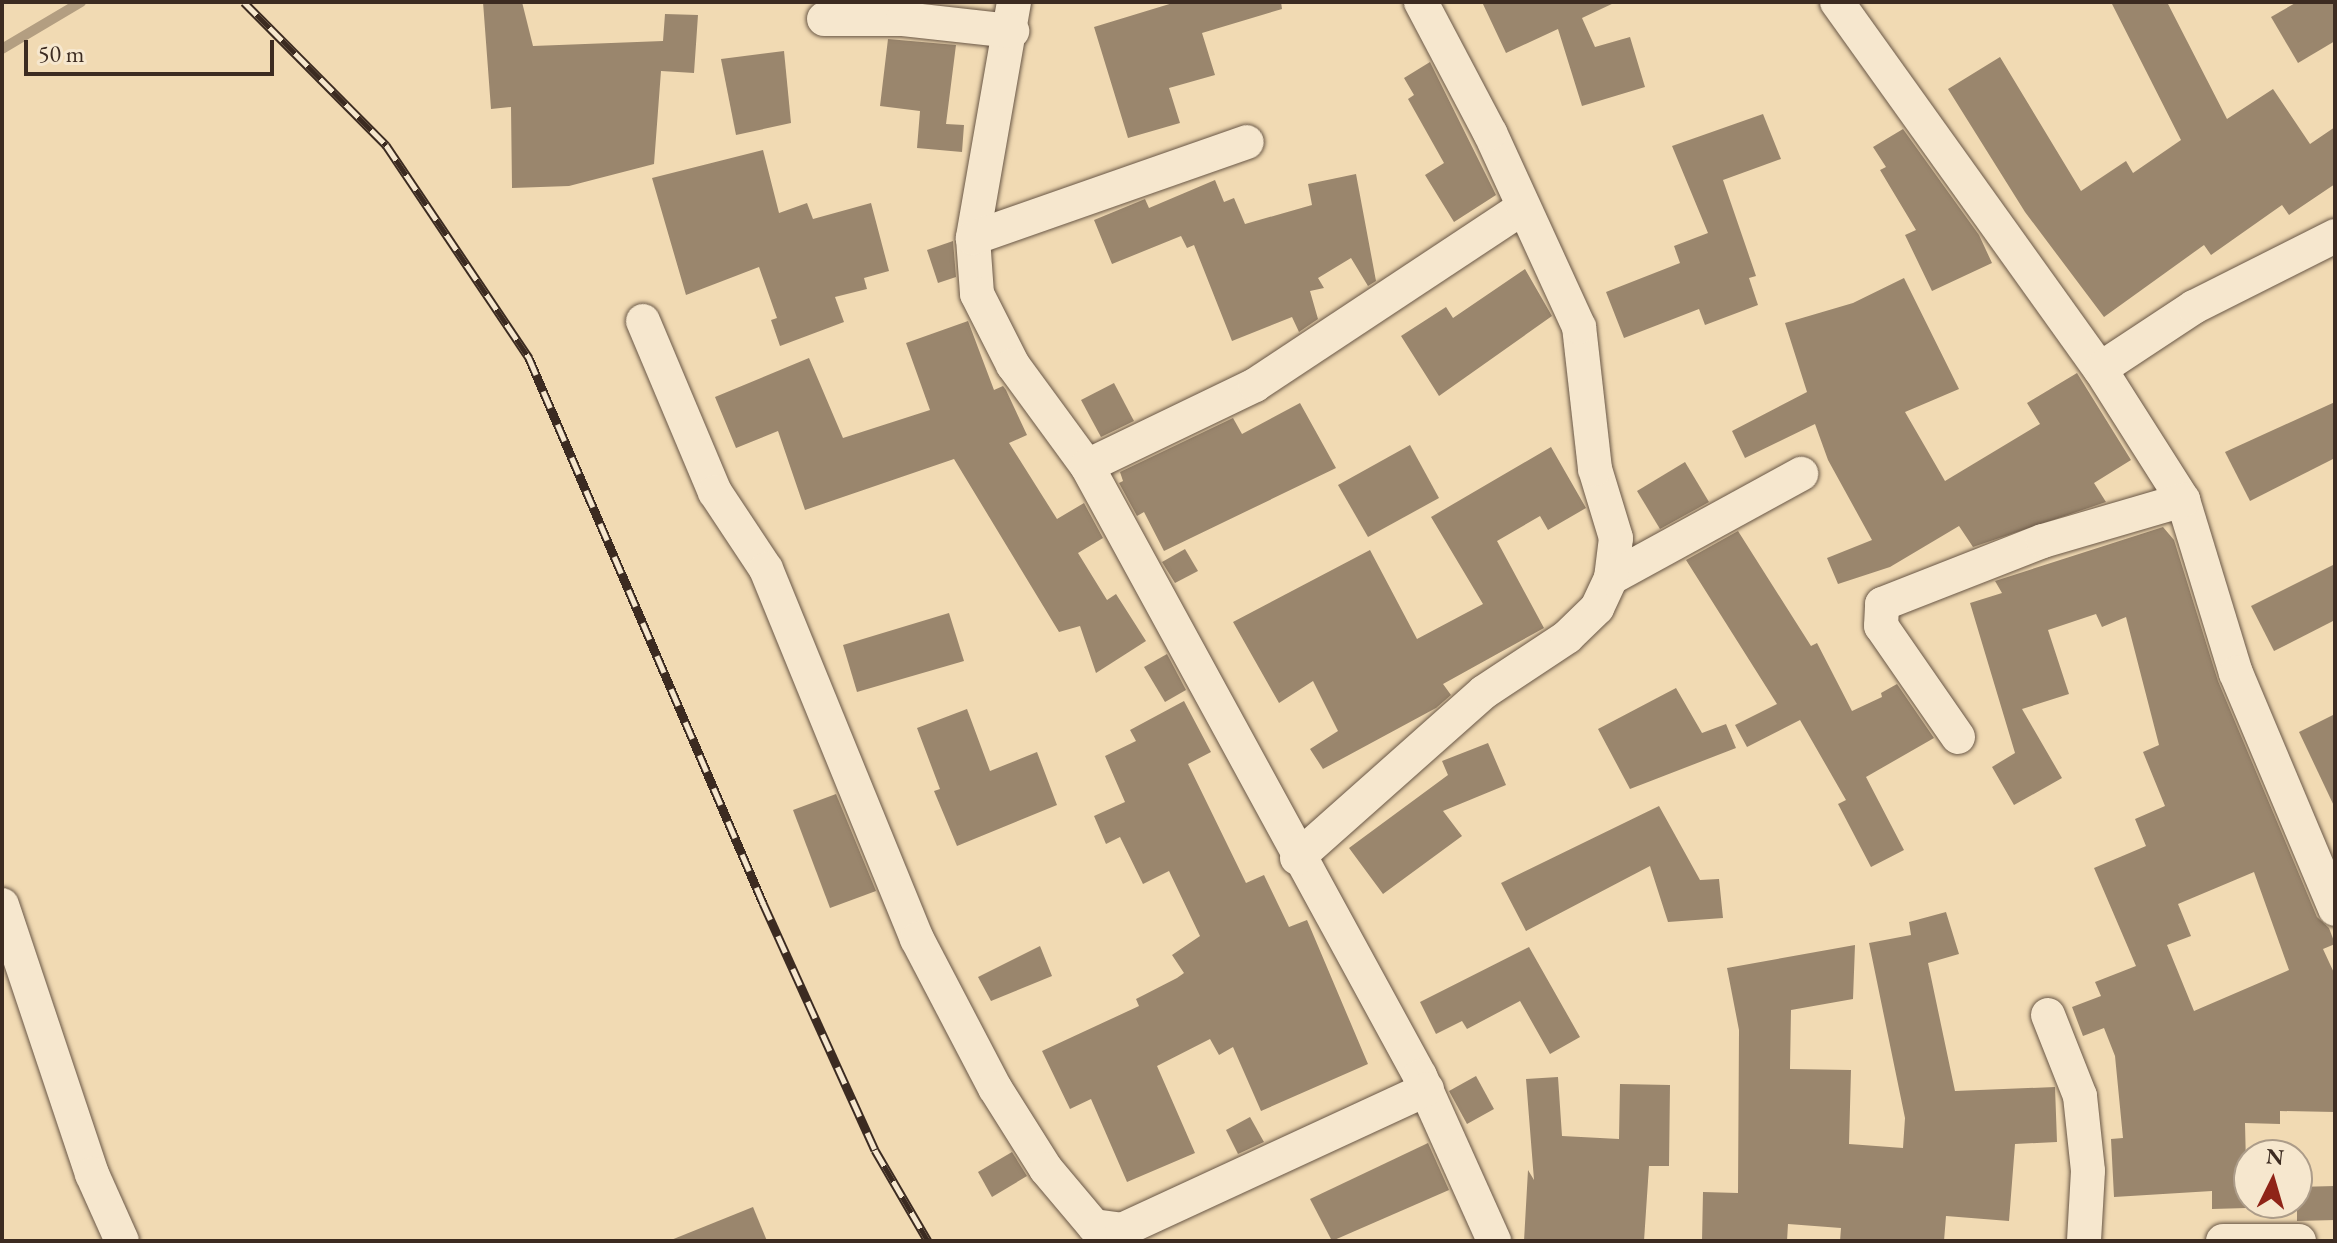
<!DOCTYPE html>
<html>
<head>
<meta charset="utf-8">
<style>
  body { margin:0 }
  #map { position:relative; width:2337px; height:1243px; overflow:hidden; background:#f1dab3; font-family:"EB Garamond",serif }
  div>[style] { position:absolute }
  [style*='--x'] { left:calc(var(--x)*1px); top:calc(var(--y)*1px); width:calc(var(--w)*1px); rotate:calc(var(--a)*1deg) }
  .stream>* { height:10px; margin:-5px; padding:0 5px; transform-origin:5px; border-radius:5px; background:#b39e81 }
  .building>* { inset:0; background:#9a866d }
  .roads { filter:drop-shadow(0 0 2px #695746) drop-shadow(0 0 2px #695746) }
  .minor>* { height:34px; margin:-17px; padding:0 17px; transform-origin:17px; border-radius:17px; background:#f6e7ce }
  .rail>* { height:9px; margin-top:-4.5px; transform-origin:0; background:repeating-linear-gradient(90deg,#f6e7ce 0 18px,#3c2b21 0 36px); box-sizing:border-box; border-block:2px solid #3c2b21 }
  span { translate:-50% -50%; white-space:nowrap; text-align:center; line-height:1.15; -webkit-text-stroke:8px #f6e7ce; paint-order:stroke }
  .frame { position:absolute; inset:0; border:4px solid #3c2b21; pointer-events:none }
  .north { position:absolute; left:2233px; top:1139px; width:80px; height:80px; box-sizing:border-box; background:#f6e7ce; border:2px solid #ac9c89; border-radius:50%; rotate:5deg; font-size:22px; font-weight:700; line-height:32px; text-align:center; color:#3c2b21 }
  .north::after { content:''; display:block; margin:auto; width:28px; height:36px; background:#8f2418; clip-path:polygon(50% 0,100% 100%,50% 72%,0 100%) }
  .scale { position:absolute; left:24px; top:40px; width:250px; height:36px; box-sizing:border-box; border:4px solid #3c2b21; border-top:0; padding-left:10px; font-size:24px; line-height:28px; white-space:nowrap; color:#3c2b21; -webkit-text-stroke:6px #f6e7ce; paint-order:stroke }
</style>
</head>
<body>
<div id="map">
  <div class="stream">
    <i style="--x:2;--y:49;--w:92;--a:-30.7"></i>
  </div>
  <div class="building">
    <i style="clip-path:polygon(483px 2px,522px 2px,533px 46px,663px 41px,665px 14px,698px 15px,694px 73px,661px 71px,654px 164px,569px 186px,512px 188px,511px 107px,491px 109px)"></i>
    <i style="clip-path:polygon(1176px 2px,1281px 2px,1282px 9px,1202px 33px,1215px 75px,1169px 88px,1180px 123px,1128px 138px,1094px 27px)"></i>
    <i style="clip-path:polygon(1482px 2px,1616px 2px,1582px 18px,1595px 47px,1630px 37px,1645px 87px,1582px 106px,1558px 29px,1506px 53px)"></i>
    <i style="clip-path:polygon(2111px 2px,2167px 2px,2227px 119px,2273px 89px,2310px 144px,2335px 127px,2335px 184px,2289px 215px,2282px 205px,2211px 255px,2204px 245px,2104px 317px,2025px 212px,1948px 89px,2000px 57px,2081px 191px,2126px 161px,2133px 173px,2181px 140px)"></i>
    <i style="clip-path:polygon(2297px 2px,2335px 2px,2335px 41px,2298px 63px,2271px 17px)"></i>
    <i style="clip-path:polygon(888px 39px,956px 45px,946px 124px,964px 125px,962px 152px,917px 148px,920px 111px,880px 106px)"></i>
    <i style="clip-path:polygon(784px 51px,791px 123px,736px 135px,721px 59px)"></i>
    <i style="clip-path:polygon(1430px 62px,1496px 195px,1454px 222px,1425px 175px,1444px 163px,1408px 99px,1414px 95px,1404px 78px)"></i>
    <i style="clip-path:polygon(1763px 114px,1781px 159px,1723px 180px,1756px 276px,1749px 278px,1758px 305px,1705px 325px,1699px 309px,1624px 338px,1606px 292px,1680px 263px,1674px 246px,1708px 233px,1672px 146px)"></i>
    <i style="clip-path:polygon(1903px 129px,1979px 235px,1992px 263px,1932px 291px,1905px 235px,1916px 230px,1880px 170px,1886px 167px,1873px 147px)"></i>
    <i style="clip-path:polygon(763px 150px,779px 213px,807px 203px,813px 219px,871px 203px,889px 271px,864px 278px,867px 289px,835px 297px,844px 322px,780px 346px,771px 320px,777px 318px,759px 267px,686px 295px,652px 178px)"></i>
    <i style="clip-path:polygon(1356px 174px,1376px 281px,1368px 286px,1351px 258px,1318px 278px,1324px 288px,1310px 291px,1318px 319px,1299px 332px,1292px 317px,1232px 341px,1194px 245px,1187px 248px,1181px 236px,1112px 264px,1094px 220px,1145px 199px,1149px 208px,1215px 180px,1224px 202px,1234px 198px,1245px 224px,1312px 205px,1308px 184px)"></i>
    <i style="clip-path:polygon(953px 241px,956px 277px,938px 283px,927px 250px)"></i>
    <i style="clip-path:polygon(1525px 269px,1552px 316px,1439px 396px,1401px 336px,1446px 307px,1453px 318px)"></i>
    <i style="clip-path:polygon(1904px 278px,1959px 389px,1905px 412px,1945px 481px,2040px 424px,2027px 403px,2077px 373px,2131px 460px,2094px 483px,2106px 502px,1973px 547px,1959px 526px,1890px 567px,1838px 584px,1827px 558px,1872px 540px,1828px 460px,1815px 424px,1745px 458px,1732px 431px,1807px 392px,1785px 323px,1853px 303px)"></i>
    <i style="clip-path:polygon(968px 321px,994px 390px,1003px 386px,1006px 390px,1027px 435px,1009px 443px,1057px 519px,1084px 503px,1103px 538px,1078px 553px,1107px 600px,1116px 594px,1146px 641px,1096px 673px,1080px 626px,1059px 632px,954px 459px,805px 510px,778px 431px,736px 448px,715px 397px,809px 358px,843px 438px,930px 410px,906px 343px)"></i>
    <i style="clip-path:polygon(1114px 383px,1134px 421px,1101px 437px,1081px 400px)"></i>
    <i style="clip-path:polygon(2335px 402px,2335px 458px,2250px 501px,2225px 452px)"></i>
    <i style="clip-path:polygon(1300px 403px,1336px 468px,1164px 551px,1144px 512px,1137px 516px,1119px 483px,1123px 481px,1120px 472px,1233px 418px,1242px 434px)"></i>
    <i style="clip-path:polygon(1410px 445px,1439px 498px,1368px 537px,1338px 485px)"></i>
    <i style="clip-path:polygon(1551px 447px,1586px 508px,1548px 530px,1540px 516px,1497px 541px,1544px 628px,1443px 684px,1451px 695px,1436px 708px,1323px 769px,1310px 749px,1338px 731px,1313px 681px,1279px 703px,1233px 622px,1370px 550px,1417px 639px,1483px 604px,1431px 517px)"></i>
    <i style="clip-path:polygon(1685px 462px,1709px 502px,1660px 529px,1637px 491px)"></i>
    <i style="clip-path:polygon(evenodd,2163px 527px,2174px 540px,2218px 681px,2317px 917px,2329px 928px,2335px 944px,2323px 949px,2335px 975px,2335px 1112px,2280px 1111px,2280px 1124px,2245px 1123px,2247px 1208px,2212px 1209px,2212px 1191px,2114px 1197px,2111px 1139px,2123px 1138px,2115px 1056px,2104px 1028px,2083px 1036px,2072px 1007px,2101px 996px,2095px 982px,2136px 966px,2094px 868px,2146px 846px,2135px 819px,2165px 806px,2143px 752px,2159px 745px,2126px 617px,2102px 627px,2096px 614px,2048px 630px,2069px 694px,2022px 709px,2062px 778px,2014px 805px,1992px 767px,2015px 753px,1970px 603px,2002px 593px,1995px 581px,2163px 527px,2254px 872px,2289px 970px,2194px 1011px,2167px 945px,2191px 936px,2178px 904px,2254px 872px)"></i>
    <i style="clip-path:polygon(1738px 531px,1811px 646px,1817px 643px,1852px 711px,1882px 697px,1881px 693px,1897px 684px,1934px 738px,1866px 777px,1904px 850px,1871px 867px,1838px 804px,1846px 800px,1800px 720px,1747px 747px,1735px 725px,1777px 704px,1686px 560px)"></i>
    <i style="clip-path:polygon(1185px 549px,1198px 571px,1175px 583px,1162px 562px)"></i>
    <i style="clip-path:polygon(2335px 564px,2335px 620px,2274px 651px,2251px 606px)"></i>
    <i style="clip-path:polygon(949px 613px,964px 661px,857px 692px,843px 645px)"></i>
    <i style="clip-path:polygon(1167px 654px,1186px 690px,1165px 702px,1144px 667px)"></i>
    <i style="clip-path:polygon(1676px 688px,1702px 733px,1726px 724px,1736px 748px,1630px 789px,1598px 729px)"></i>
    <i style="clip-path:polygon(1184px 701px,1211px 752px,1188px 764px,1246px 883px,1264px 875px,1289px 927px,1307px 920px,1368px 1064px,1261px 1111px,1233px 1047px,1219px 1055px,1210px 1039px,1157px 1066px,1195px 1153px,1127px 1182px,1091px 1099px,1070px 1109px,1042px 1051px,1139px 1006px,1136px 999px,1177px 978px,1184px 973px,1172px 955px,1200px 936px,1169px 871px,1143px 884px,1120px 837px,1106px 844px,1094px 816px,1125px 802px,1105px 756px,1136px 741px,1130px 730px)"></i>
    <i style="clip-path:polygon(967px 709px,990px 771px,1037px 752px,1057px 805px,957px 846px,934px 791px,940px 789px,917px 728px)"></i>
    <i style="clip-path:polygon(2335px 714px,2335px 808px,2299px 732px)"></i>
    <i style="clip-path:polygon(1488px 743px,1506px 785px,1443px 811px,1462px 836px,1383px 894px,1349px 848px,1448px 775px,1442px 761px)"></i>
    <i style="clip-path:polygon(836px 794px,876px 891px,830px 908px,793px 810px)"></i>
    <i style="clip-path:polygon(1659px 806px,1700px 880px,1719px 879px,1723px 918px,1668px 922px,1650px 866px,1526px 931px,1501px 883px)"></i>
    <i style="clip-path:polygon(1946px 912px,1959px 954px,1928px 963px,1955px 1091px,2055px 1087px,2057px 1142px,2015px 1144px,2009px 1221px,1946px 1216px,1944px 1241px,1840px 1241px,1841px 1228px,1788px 1224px,1787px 1241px,1702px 1241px,1703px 1192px,1738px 1193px,1739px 1030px,1727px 968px,1855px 945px,1853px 999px,1791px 1010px,1790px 1069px,1851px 1070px,1849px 1144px,1903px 1148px,1905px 1118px,1869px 943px,1911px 935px,1909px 922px)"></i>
    <i style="clip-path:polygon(1040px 946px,1052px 976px,991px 1001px,978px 977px)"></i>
    <i style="clip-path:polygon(1529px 947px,1580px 1037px,1550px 1054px,1520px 1001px,1467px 1029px,1462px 1021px,1436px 1034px,1420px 1002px)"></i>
    <i style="clip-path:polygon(1476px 1076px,1494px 1109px,1467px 1124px,1449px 1091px)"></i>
    <i style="clip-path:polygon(1558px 1077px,1562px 1136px,1619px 1139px,1620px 1084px,1670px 1085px,1669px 1166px,1649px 1166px,1644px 1241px,1524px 1241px,1528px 1170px,1534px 1180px,1526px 1079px)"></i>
    <i style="clip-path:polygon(1250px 1117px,1264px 1142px,1238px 1154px,1226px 1130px)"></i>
    <i style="clip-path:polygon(1428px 1143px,1449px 1190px,1332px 1241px,1310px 1199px)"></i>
    <i style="clip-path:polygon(1012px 1152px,1027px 1176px,992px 1197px,978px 1172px)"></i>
    <i style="clip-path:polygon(2335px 1186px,2335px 1220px,2297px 1221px,2297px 1187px)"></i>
    <i style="clip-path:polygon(753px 1207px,767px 1241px,671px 1241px,671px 1240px)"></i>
  </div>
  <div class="roads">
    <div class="minor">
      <i style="--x:1014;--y:2;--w:240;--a:99.9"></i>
      <i style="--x:973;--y:238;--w:56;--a:85.9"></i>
      <i style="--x:977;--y:294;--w:80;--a:63.1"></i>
      <i style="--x:1013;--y:365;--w:125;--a:53.8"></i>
      <i style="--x:1087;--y:466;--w:695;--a:61.37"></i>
      <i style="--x:1420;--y:1076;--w:181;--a:65.8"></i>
      <i style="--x:1837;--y:2;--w:452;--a:54.4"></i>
      <i style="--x:2100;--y:369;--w:155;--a:57.6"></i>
      <i style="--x:2183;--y:500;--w:181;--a:73"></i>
      <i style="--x:2236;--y:673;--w:256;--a:67.2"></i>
      <i style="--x:824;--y:19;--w:79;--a:0"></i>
      <i style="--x:903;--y:19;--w:110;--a:6.3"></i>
      <i style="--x:973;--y:238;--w:290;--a:-19.3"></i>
      <i style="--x:643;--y:321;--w:186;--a:67.2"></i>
      <i style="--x:715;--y:492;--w:92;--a:56.5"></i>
      <i style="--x:766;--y:569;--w:400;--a:67.8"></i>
      <i style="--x:917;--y:939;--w:168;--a:62.4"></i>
      <i style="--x:995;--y:1088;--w:96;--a:57.8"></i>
      <i style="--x:1046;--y:1169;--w:75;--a:49.9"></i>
      <i style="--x:1094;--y:1226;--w:28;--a:8"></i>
      <i style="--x:1122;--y:1230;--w:336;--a:-24.8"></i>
      <i style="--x:2100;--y:369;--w:113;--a:-33.4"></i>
      <i style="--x:2194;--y:307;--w:158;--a:-26.7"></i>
      <i style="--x:1087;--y:466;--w:187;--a:-25.7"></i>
      <i style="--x:1255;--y:385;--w:320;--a:-33.5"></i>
      <i style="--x:1611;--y:578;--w:217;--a:-28.7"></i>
      <i style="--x:1958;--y:737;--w:135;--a:-124.7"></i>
      <i style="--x:1881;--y:626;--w:22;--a:-87"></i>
      <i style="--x:1882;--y:604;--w:173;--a:-21.4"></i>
      <i style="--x:2043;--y:541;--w:146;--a:-16.3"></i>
      <i style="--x:1297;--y:858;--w:250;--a:-41.6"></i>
      <i style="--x:1484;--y:692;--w:100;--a:-33.5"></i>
      <i style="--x:1567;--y:637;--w:42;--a:-44"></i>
      <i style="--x:1597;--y:608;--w:33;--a:-65"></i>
      <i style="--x:1611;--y:578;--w:40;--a:-82.9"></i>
      <i style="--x:1616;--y:538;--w:72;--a:-106.9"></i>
      <i style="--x:1595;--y:469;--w:143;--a:-96.4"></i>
      <i style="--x:1579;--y:327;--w:213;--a:-114.6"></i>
      <i style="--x:1490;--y:133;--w:148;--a:-117.8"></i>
      <i style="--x:2;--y:905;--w:284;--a:71.5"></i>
      <i style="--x:92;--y:1174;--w:73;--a:65.9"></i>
      <i style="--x:2048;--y:1015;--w:87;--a:68.4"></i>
      <i style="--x:2080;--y:1096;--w:75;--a:83.9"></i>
      <i style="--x:2088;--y:1171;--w:70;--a:93.3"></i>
      <i style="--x:2223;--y:1241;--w:76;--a:0"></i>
    </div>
  </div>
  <div class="rail">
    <i style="--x:244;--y:2;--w:202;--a:45.2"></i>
    <i style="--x:386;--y:145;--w:257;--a:56.1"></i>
    <i style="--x:529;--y:358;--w:593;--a:66.76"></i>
    <i style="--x:763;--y:903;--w:271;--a:65.6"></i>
    <i style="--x:875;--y:1150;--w:105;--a:59.8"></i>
  </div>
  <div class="frame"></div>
  <div class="north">N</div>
  <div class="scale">50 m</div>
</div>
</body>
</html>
